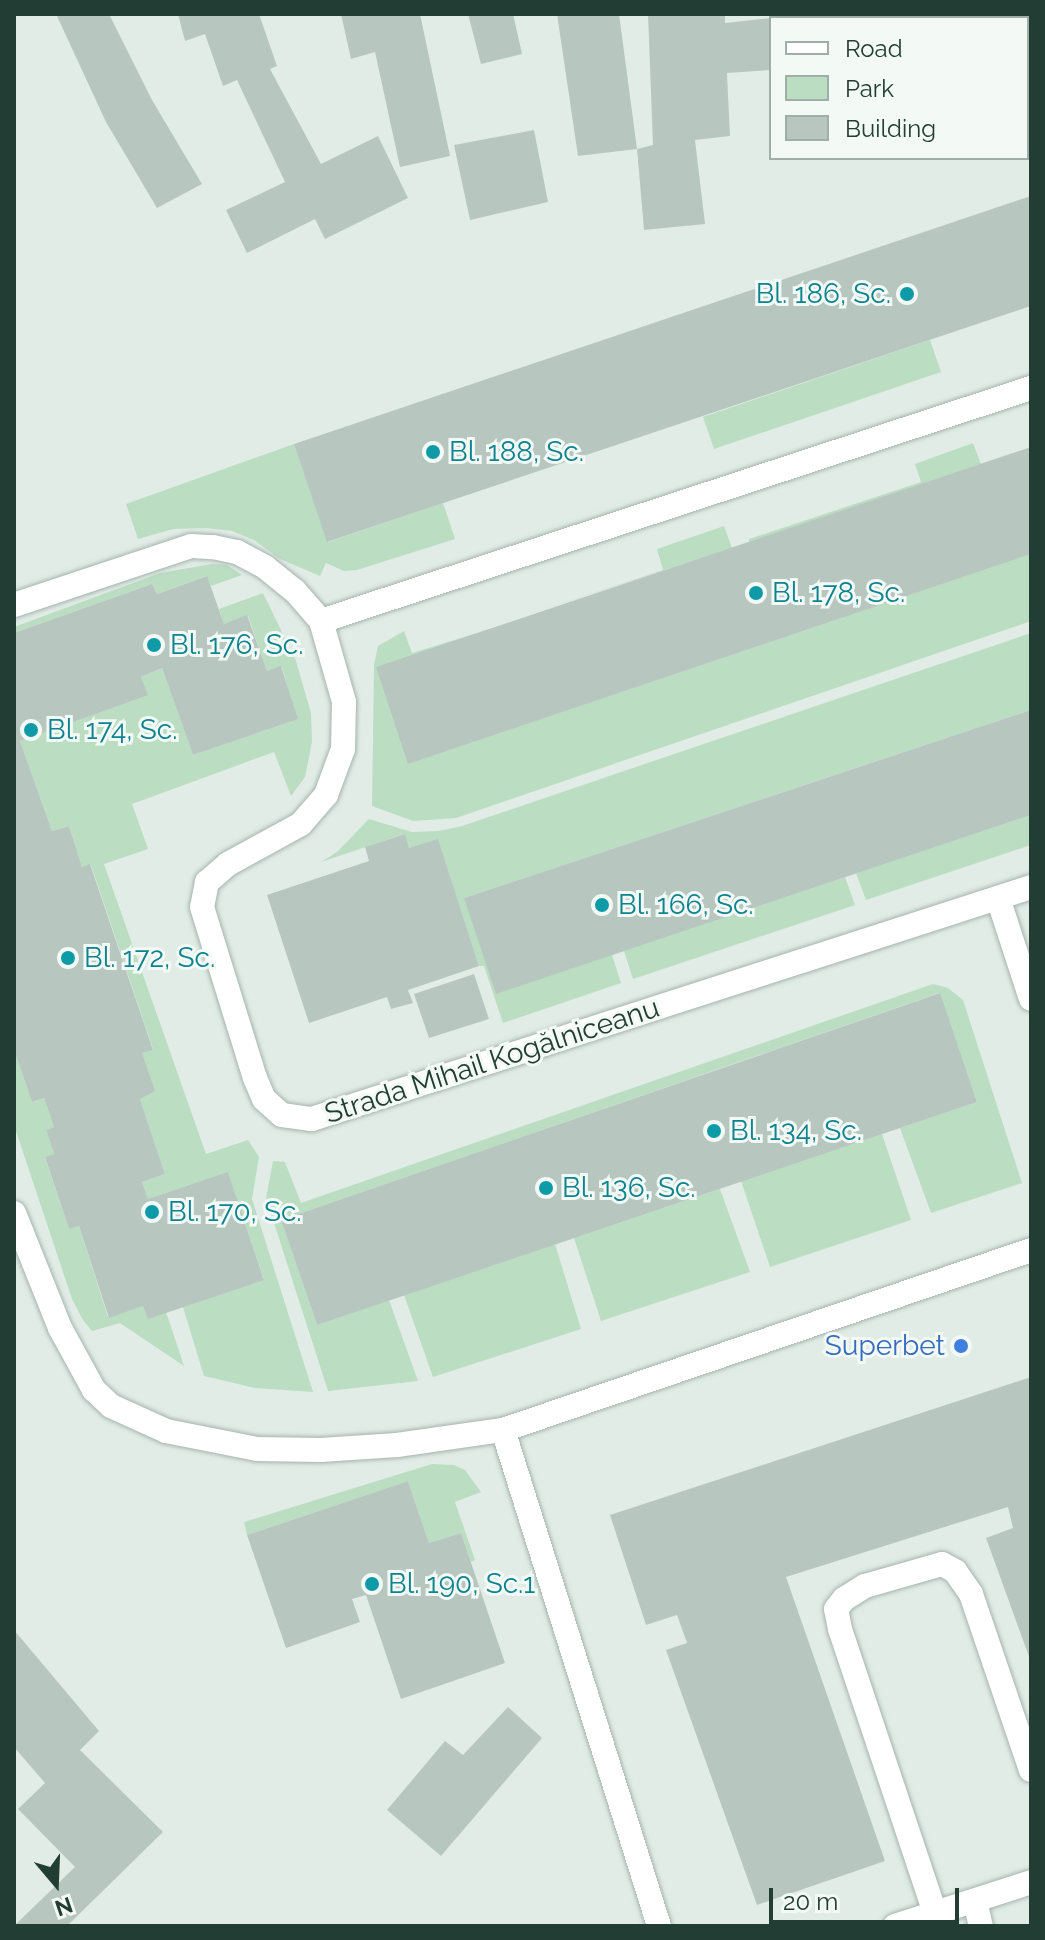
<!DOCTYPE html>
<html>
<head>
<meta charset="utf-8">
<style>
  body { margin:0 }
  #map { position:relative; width:1045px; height:1940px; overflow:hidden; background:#e2ece7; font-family:Raleway,sans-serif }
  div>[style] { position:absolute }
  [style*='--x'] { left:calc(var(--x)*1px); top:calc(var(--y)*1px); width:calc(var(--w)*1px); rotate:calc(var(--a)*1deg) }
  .green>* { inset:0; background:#bbddc2 }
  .building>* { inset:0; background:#b7c7c0 }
  .roads { filter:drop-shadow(0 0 2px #a5b4ae) drop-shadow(0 0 2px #a5b4ae) }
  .minor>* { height:24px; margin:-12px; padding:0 12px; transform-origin:12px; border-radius:12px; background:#fff }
  .dots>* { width:22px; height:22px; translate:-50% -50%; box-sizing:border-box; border:4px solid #f3f9f5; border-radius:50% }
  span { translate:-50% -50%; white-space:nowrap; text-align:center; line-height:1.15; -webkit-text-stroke:6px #f3f9f5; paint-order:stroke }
  .culture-label { font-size:28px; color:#0d838f }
  .right { translate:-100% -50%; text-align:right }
  .left { translate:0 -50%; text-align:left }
  .street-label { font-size:28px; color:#223d34 }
  .shop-label { font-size:28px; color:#366cbe }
  .frame { position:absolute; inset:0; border:16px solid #223d34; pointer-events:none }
  .legend { position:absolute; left:769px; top:16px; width:260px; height:144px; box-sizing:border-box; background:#f3f9f5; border:2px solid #9faea8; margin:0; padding:10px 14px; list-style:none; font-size:24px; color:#223d34 }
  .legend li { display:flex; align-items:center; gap:16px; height:40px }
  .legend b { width:40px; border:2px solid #9faea8 }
  .north { position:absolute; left:16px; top:1844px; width:80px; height:80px; -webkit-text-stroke:6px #f3f9f5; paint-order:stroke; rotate:161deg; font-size:22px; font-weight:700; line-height:32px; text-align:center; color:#223d34 }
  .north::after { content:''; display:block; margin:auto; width:28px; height:36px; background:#223d34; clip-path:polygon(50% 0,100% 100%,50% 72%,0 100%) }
  .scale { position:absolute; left:769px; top:1888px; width:190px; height:36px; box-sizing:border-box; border:4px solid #223d34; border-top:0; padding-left:10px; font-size:24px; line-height:28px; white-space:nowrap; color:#223d34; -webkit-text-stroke:6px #f3f9f5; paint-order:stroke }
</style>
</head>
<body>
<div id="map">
  <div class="green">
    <i style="clip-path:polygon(930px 340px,941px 372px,714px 449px,703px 417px)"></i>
    <i style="clip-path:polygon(973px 443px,981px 464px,749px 542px,749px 539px,921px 482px,915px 464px)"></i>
    <i style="clip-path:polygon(294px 444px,328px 542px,443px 503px,455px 539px,357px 570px,344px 571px,326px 563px,320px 576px,280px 559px,254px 540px,232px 531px,207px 528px,173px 529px,138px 539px,126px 504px)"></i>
    <i style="clip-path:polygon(724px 526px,732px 548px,505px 622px,663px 570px,657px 549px)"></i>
    <i style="clip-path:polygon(1031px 554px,1031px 621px,456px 818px,413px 821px,372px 806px,374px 665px,378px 646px,404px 631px,412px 653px,487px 630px,409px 763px)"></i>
    <i style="clip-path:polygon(212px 564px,227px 565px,242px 575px,211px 586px,206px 576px,157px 594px,152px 584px,14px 633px,14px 627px,160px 573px)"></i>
    <i style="clip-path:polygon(263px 593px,296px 661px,311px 713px,312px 742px,305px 777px,291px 796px,274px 752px,132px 804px,148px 849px,104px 864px,206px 1154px,248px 1140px,259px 1157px,252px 1199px,313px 1392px,255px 1388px,204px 1376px,183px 1307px,264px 1279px,228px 1173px,148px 1199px,142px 1182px,165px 1174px,140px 1099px,142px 1053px,153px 1049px,91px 865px,82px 867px,69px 826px,52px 831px,20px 741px,147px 694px,141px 677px,162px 668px,193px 755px,297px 719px,282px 667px,267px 671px,248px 616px,224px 624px,219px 609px)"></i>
    <i style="clip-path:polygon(1031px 633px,1031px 710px,464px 898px,612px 955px,621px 983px,503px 1023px,484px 966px,479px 966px,438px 840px,409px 848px,404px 834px,321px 862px,337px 852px,369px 819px,412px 832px,439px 831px,462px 826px)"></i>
    <i style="clip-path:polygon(1031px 815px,1031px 845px,866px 900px,856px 873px)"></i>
    <i style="clip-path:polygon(845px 877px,855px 905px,633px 979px,624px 951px)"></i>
    <i style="clip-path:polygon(933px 984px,948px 988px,963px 1000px,1022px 1183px,931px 1213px,900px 1128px,977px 1102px,939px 993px,281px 1220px,317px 1325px,389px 1300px,418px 1381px,328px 1391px,266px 1198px,273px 1161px,285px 1162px,301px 1203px)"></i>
    <i style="clip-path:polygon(14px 1050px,32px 1102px,44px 1098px,54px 1127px,46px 1130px,54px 1154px,45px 1158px,69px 1229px,79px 1226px,108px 1317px,143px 1306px,166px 1312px,184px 1366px,120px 1323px,92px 1331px,83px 1320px,72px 1299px,14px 1125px)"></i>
    <i style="clip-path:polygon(882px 1134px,911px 1220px,770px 1267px,741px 1181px)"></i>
    <i style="clip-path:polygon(720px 1189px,750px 1272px,601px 1321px,574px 1238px)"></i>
    <i style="clip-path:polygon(555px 1244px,581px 1329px,433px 1377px,404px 1295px)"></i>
    <i style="clip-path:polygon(432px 1464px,454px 1465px,465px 1470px,481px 1492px,455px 1502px,475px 1560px,471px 1562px,461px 1533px,429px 1543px,408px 1481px,247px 1535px,244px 1522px)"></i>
  </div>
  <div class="building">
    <i style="clip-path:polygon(56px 14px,109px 14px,152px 100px,202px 184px,157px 208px,106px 122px)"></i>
    <i style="clip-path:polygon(178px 14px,259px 14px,277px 66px,270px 69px,321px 164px,378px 136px,408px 198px,325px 239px,315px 219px,247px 253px,226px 210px,285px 182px,237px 80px,223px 86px,205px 34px,185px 41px)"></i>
    <i style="clip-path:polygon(341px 14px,420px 14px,450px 156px,400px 167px,375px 52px,351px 59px)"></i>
    <i style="clip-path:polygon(468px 14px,513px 14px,522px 54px,481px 64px)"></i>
    <i style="clip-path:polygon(557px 14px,619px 14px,637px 149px,578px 156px)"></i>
    <i style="clip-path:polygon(648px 14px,725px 14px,725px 23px,771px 18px,771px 70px,727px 73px,730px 136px,695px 140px,705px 224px,644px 230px,637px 149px,653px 145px)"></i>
    <i style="clip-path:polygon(873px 14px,873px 18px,799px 16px,819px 14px)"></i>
    <i style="clip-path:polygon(1027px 56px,1031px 56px,1029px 125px,1027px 111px)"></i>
    <i style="clip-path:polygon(534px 130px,548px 202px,470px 220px,454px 145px)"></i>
    <i style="clip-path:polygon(1031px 196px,1031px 306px,327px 542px,294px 444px)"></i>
    <i style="clip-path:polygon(1031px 447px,1031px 554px,408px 764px,376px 667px)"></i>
    <i style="clip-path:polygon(207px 576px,224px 624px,247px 615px,267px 671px,281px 666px,298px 719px,193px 755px,162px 668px,141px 677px,148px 695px,20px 741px,52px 831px,69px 826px,82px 867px,90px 864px,153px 1050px,142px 1053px,155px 1091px,140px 1099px,165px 1174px,142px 1182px,148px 1199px,228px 1172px,264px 1280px,148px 1319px,143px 1306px,109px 1318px,79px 1226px,69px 1229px,45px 1157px,54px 1154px,46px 1130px,54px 1127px,44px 1098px,32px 1102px,14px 1050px,14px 633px,152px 584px,157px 594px)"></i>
    <i style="clip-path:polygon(1031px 710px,1031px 815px,496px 994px,464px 898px)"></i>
    <i style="clip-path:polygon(405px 834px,409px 848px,438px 839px,479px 966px,408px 990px,413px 1003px,391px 1009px,387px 997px,309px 1023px,267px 895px,369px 861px,365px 847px)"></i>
    <i style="clip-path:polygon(474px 974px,489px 1019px,429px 1038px,414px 994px)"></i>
    <i style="clip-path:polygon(940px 993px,977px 1102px,317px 1325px,281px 1220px)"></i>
    <i style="clip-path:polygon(1031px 1377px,1031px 1662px,986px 1538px,1013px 1528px,1008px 1507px,786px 1577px,885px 1861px,757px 1905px,666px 1650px,687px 1643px,677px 1615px,646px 1625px,610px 1515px)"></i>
    <i style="clip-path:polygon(408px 1481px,429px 1543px,461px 1533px,505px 1663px,401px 1699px,366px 1595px,352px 1599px,360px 1622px,286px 1648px,247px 1535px)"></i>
    <i style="clip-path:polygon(14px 1630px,99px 1731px,80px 1750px,163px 1832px,67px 1926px,14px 1926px,75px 1867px,18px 1809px,45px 1783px,14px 1747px)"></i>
    <i style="clip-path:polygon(508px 1707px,542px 1738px,441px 1856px,387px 1810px,445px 1741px,463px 1755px)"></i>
  </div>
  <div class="roads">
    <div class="minor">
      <i style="--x:14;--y:605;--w:187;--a:-18.4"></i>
      <i style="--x:191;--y:546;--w:22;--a:3"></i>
      <i style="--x:213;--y:547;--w:25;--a:12"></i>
      <i style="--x:237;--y:552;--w:32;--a:28"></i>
      <i style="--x:265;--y:567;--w:38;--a:39"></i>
      <i style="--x:295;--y:591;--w:40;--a:49"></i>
      <i style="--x:321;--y:621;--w:84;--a:74.1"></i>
      <i style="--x:344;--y:702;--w:47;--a:91.2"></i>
      <i style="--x:343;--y:749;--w:49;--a:110.3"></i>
      <i style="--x:326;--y:795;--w:38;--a:131"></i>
      <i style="--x:301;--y:824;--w:83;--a:151.3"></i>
      <i style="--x:228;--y:864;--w:28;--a:139"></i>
      <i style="--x:207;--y:882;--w:25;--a:101"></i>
      <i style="--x:202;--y:907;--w:179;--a:72.8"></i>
      <i style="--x:255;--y:1078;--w:23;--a:67"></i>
      <i style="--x:264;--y:1099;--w:24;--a:42"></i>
      <i style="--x:282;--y:1115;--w:30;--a:8"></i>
      <i style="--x:312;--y:1119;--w:756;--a:-17.88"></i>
      <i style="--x:321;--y:621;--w:747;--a:-18.17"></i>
      <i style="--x:998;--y:898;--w:106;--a:71.9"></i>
      <i style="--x:14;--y:1213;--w:124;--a:68.2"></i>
      <i style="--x:60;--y:1328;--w:71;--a:61.3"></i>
      <i style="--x:94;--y:1390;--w:23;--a:43"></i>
      <i style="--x:111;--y:1406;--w:60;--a:24.4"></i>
      <i style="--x:166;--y:1431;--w:93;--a:11.2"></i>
      <i style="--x:257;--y:1449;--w:64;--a:0.9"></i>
      <i style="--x:321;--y:1450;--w:76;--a:-3.8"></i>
      <i style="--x:397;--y:1445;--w:107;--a:-8.1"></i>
      <i style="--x:503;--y:1430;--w:558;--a:-18.82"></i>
      <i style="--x:503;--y:1430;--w:520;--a:72.54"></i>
      <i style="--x:975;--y:1901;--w:26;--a:77"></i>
      <i style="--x:935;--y:1913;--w:299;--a:-108.5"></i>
      <i style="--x:840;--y:1629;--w:20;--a:-101"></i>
      <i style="--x:836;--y:1609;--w:13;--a:-51"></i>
      <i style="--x:844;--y:1599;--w:25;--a:-32"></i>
      <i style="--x:865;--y:1586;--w:80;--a:-15.9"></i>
      <i style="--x:942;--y:1564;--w:15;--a:28"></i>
      <i style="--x:955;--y:1571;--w:28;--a:55"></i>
      <i style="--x:971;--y:1594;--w:186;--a:71.2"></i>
      <i style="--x:895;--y:1926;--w:143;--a:-17.9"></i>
    </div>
  </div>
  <div class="dots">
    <i style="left:907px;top:294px;background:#0f9aa8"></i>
    <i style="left:433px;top:452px;background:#0f9aa8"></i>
    <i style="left:756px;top:593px;background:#0f9aa8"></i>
    <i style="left:154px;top:645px;background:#0f9aa8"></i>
    <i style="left:31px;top:730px;background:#0f9aa8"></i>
    <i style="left:602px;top:905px;background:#0f9aa8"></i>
    <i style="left:68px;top:958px;background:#0f9aa8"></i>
    <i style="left:714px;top:1131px;background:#0f9aa8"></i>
    <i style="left:546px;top:1188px;background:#0f9aa8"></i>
    <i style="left:152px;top:1212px;background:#0f9aa8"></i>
    <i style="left:961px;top:1346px;background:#3f7fe0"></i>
    <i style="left:372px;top:1584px;background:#0f9aa8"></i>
  </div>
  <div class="culture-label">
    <span class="right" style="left:891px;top:294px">Bl. 186, Sc.</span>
    <span class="left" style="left:449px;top:452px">Bl. 188, Sc.</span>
    <span class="left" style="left:772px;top:593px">Bl. 178, Sc.</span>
    <span class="left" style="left:170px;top:645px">Bl. 176, Sc.</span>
    <span class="left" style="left:47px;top:730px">Bl. 174, Sc.</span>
    <span class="left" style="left:618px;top:905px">Bl. 166, Sc.</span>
    <span class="left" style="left:84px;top:958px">Bl. 172, Sc.</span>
    <span class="left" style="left:730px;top:1131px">Bl. 134, Sc.</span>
    <span class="left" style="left:562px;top:1188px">Bl. 136, Sc.</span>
    <span class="left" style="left:168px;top:1212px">Bl. 170, Sc.</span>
    <span class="left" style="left:388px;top:1584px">Bl. 190, Sc.1</span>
  </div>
  <div class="street-label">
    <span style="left:492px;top:1061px;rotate:-18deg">Strada Mihail Kogălniceanu</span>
  </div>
  <div class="shop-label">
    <span class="right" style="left:945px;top:1346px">Superbet</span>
  </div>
  <div class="frame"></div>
  <ul class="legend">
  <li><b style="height:10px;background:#fff"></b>Road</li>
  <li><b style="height:22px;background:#bbddc2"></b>Park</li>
  <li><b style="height:22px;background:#b7c7c0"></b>Building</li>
  </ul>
  <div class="north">N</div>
  <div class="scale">20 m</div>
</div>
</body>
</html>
